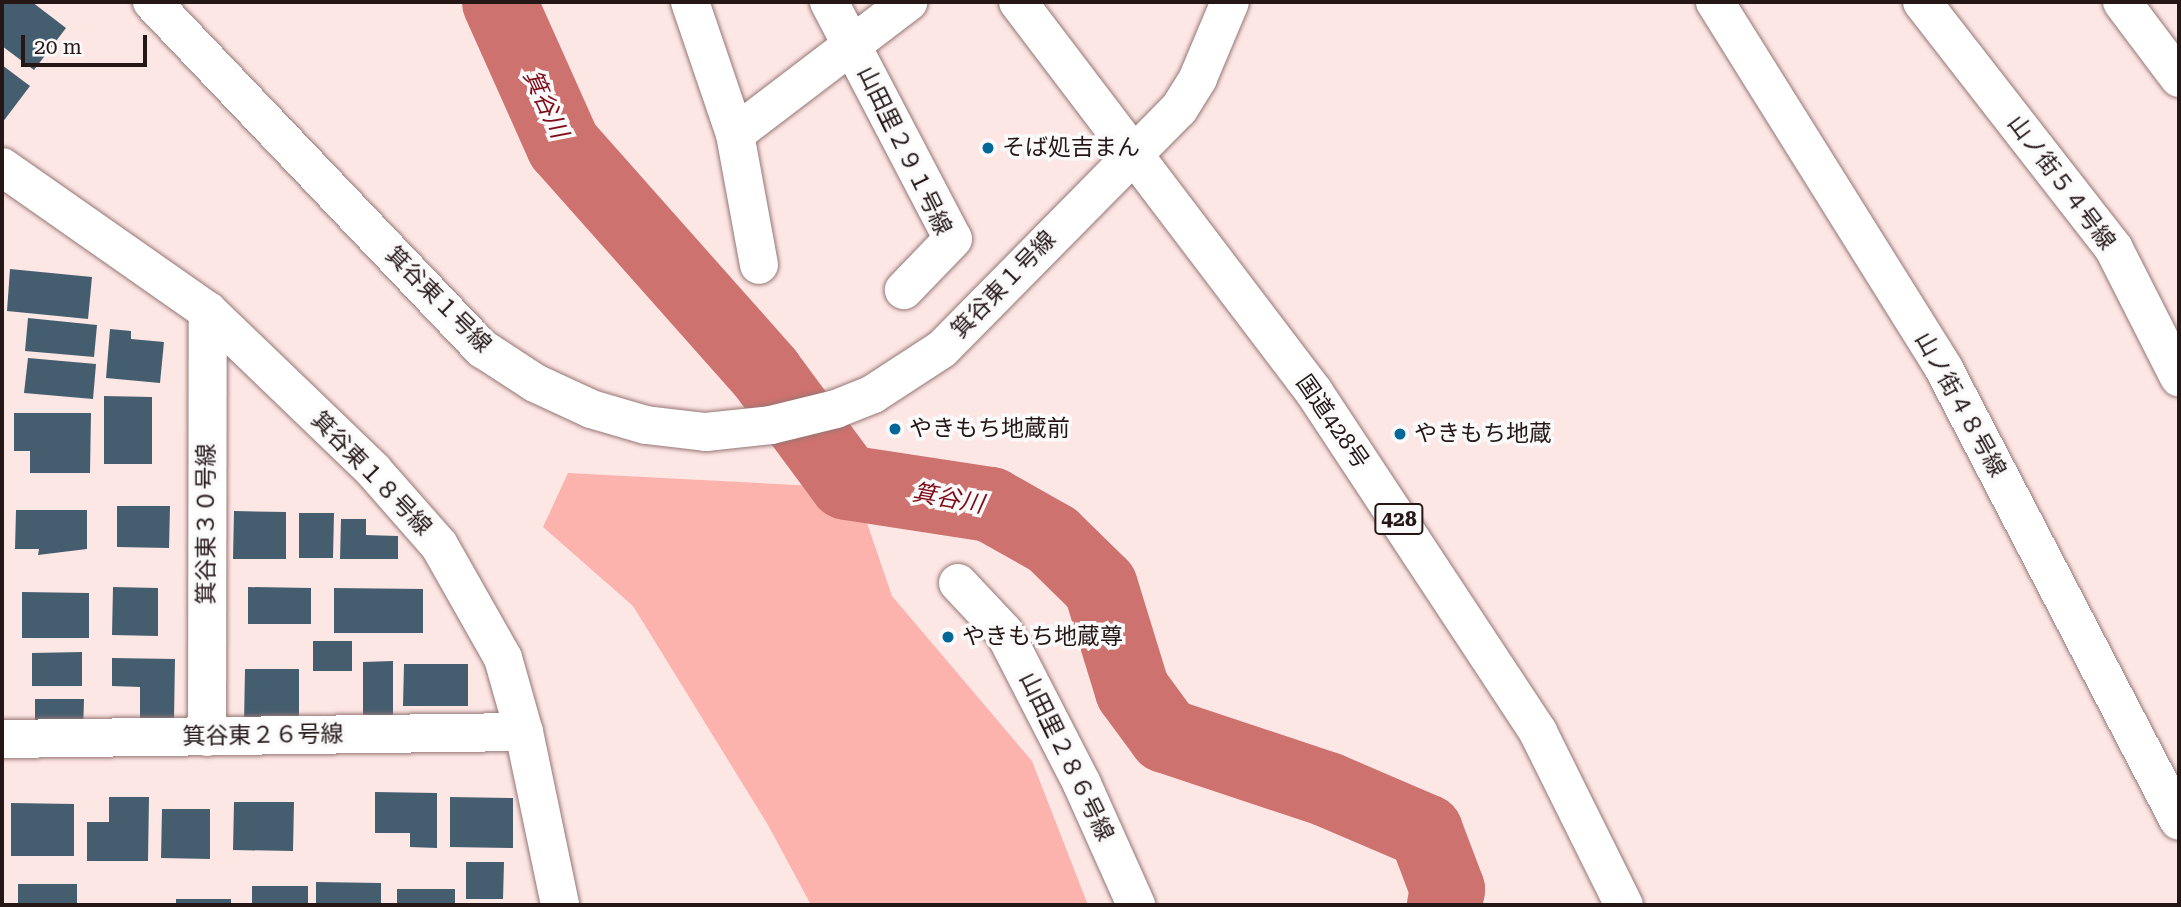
<!DOCTYPE html>
<html>
<head>
<meta charset="utf-8">
<style>
  body { margin:0 }
  #map { position:relative; width:2181px; height:907px; overflow:hidden; background:#fde7e5; font-family:"Roboto Serif","Noto Sans JP",serif }
  div>[style] { position:absolute }
  [style*='--x'] { left:calc(var(--x)*1px); top:calc(var(--y)*1px); width:calc(var(--w)*1px); rotate:calc(var(--a)*1deg) }
  .green>* { inset:0; background:#fcb3ae }
  .river>* { height:75px; margin:-37.5px; padding:0 37.5px; transform-origin:37.5px; border-radius:37.5px; background:#ce726f }
  .building>* { inset:0; background:#455e6f }
  .roads { filter:drop-shadow(0 0 2px #967674) drop-shadow(0 0 2px #967674) }
  .minor>* { height:38px; margin:-19px; padding:0 19px; transform-origin:19px; border-radius:19px; background:#fff }
  .tertiary>* { height:38px; margin:-19px; padding:0 19px; transform-origin:19px; border-radius:19px; background:#fff }
  .trunk>* { height:38px; margin:-19px; padding:0 19px; transform-origin:19px; border-radius:19px; background:#fff }
  .dots>* { width:19px; height:19px; translate:-50% -50%; box-sizing:border-box; border:4px solid #fafafa; border-radius:50% }
  span { translate:-50% -50%; white-space:nowrap; text-align:center; line-height:1.15; -webkit-text-stroke:7px #fafafa; paint-order:stroke }
  .shield-label span { padding:2px 5px; background:#fafafa; border:2px solid; border-radius:5px; -webkit-text-stroke-width:0 }
  .shield-label { font-size:21px; color:#241716; font-weight:700 }
  .poi-label { font-size:23px; color:#241716 }
  .left { translate:0 -50%; text-align:left }
  .street-label { font-size:23px; color:#241716 }
  .water-label { font-size:24px; color:#800c1a; font-style:italic }
  .frame { position:absolute; inset:0; border:4px solid #241716; pointer-events:none }
  .scale { position:absolute; left:21px; top:35px; width:126px; height:32px; box-sizing:border-box; border:4px solid #241716; border-top:0; padding-left:9px; font-size:21px; line-height:24px; white-space:nowrap; color:#241716; -webkit-text-stroke:5px #fafafa; paint-order:stroke }
</style>
</head>
<body>
<div id="map">
  <div class="green">
    <i style="clip-path:polygon(568px 473px,855px 488px,892px 596px,1032px 761px,1088px 905px,811px 905px,768px 825px,633px 606px,543px 527px)"></i>
  </div>
  <div class="river">
    <i style="--x:499;--y:2;--w:157;--a:65.9"></i>
    <i style="--x:563;--y:145;--w:306;--a:48.4"></i>
    <i style="--x:766;--y:374;--w:134;--a:53.5"></i>
    <i style="--x:846;--y:482;--w:146;--a:8.7"></i>
    <i style="--x:990;--y:504;--w:71;--a:29.4"></i>
    <i style="--x:1052;--y:539;--w:67;--a:44.4"></i>
    <i style="--x:1100;--y:586;--w:109;--a:72.9"></i>
    <i style="--x:1132;--y:690;--w:56;--a:53.7"></i>
    <i style="--x:1165;--y:735;--w:171;--a:18.4"></i>
    <i style="--x:1327;--y:789;--w:107;--a:23.2"></i>
    <i style="--x:1425;--y:831;--w:62;--a:69.2"></i>
    <i style="--x:1447;--y:889;--w:16;--a:101"></i>
  </div>
  <div class="building">
    <i style="clip-path:polygon(2px 2px,32px 2px,66px 28px,34px 70px,2px 46px)"></i>
    <i style="clip-path:polygon(2px 65px,30px 86px,2px 123px)"></i>
    <i style="clip-path:polygon(10px 269px,92px 277px,88px 319px,7px 311px)"></i>
    <i style="clip-path:polygon(28px 318px,97px 325px,94px 357px,25px 351px)"></i>
    <i style="clip-path:polygon(110px 329px,131px 331px,131px 339px,164px 342px,160px 383px,106px 378px)"></i>
    <i style="clip-path:polygon(28px 358px,96px 364px,93px 399px,24px 393px)"></i>
    <i style="clip-path:polygon(104px 396px,152px 397px,152px 464px,104px 464px)"></i>
    <i style="clip-path:polygon(14px 413px,91px 413px,90px 473px,30px 473px,30px 451px,14px 451px)"></i>
    <i style="clip-path:polygon(117px 506px,170px 506px,169px 548px,117px 547px)"></i>
    <i style="clip-path:polygon(16px 510px,87px 510px,87px 549px,38px 555px,39px 549px,15px 549px)"></i>
    <i style="clip-path:polygon(234px 511px,286px 512px,286px 559px,233px 559px)"></i>
    <i style="clip-path:polygon(299px 513px,334px 513px,333px 558px,299px 558px)"></i>
    <i style="clip-path:polygon(341px 519px,366px 519px,366px 535px,398px 536px,398px 559px,340px 559px)"></i>
    <i style="clip-path:polygon(113px 587px,158px 588px,158px 636px,112px 635px)"></i>
    <i style="clip-path:polygon(248px 587px,311px 588px,311px 624px,248px 624px)"></i>
    <i style="clip-path:polygon(334px 588px,423px 589px,423px 633px,334px 633px)"></i>
    <i style="clip-path:polygon(22px 592px,89px 593px,89px 638px,22px 638px)"></i>
    <i style="clip-path:polygon(313px 641px,352px 641px,352px 671px,313px 671px)"></i>
    <i style="clip-path:polygon(82px 652px,82px 686px,32px 686px,32px 653px)"></i>
    <i style="clip-path:polygon(112px 658px,175px 659px,174px 720px,140px 720px,140px 687px,112px 686px)"></i>
    <i style="clip-path:polygon(393px 661px,393px 715px,363px 715px,363px 662px)"></i>
    <i style="clip-path:polygon(404px 664px,468px 664px,468px 706px,403px 706px)"></i>
    <i style="clip-path:polygon(245px 669px,299px 669px,299px 724px,244px 723px)"></i>
    <i style="clip-path:polygon(35px 699px,84px 699px,83px 731px,35px 731px)"></i>
    <i style="clip-path:polygon(375px 792px,437px 793px,437px 848px,410px 847px,410px 833px,375px 833px)"></i>
    <i style="clip-path:polygon(109px 797px,149px 797px,148px 861px,87px 861px,87px 822px,109px 822px)"></i>
    <i style="clip-path:polygon(450px 797px,513px 798px,513px 848px,450px 847px)"></i>
    <i style="clip-path:polygon(234px 802px,294px 802px,293px 851px,233px 850px)"></i>
    <i style="clip-path:polygon(11px 803px,74px 804px,74px 856px,11px 856px)"></i>
    <i style="clip-path:polygon(162px 809px,210px 809px,210px 859px,161px 858px)"></i>
    <i style="clip-path:polygon(466px 862px,504px 862px,503px 899px,466px 899px)"></i>
    <i style="clip-path:polygon(316px 882px,381px 883px,381px 905px,316px 905px)"></i>
    <i style="clip-path:polygon(18px 884px,77px 884px,77px 905px,18px 905px)"></i>
    <i style="clip-path:polygon(252px 886px,308px 886px,308px 905px,252px 905px)"></i>
    <i style="clip-path:polygon(397px 889px,455px 889px,455px 905px,397px 905px)"></i>
    <i style="clip-path:polygon(176px 899px,231px 899px,231px 905px,176px 905px)"></i>
  </div>
  <div class="roads">
    <div class="minor">
      <i style="--x:690;--y:2;--w:139;--a:71.2"></i>
      <i style="--x:735;--y:134;--w:133;--a:79.6"></i>
      <i style="--x:829;--y:2;--w:267;--a:62.4"></i>
      <i style="--x:953;--y:239;--w:71;--a:133.9"></i>
      <i style="--x:1715;--y:2;--w:433;--a:58"></i>
      <i style="--x:1944;--y:369;--w:509;--a:62.53"></i>
      <i style="--x:1922;--y:2;--w:313;--a:52.1"></i>
      <i style="--x:2114;--y:249;--w:144;--a:63.1"></i>
      <i style="--x:735;--y:134;--w:218;--a:-37.3"></i>
      <i style="--x:2;--y:167;--w:251;--a:35"></i>
      <i style="--x:208;--y:311;--w:229;--a:43.9"></i>
      <i style="--x:373;--y:470;--w:100;--a:48.7"></i>
      <i style="--x:439;--y:545;--w:130;--a:60.5"></i>
      <i style="--x:503;--y:658;--w:77;--a:74.2"></i>
      <i style="--x:524;--y:732;--w:177;--a:78.2"></i>
      <i style="--x:958;--y:583;--w:67;--a:46.8"></i>
      <i style="--x:1004;--y:632;--w:171;--a:62.8"></i>
      <i style="--x:1082;--y:784;--w:133;--a:65.9"></i>
      <i style="--x:207;--y:737;--w:426;--a:-89.9"></i>
      <i style="--x:2;--y:739;--w:522;--a:-0.77"></i>
    </div>
    <div class="tertiary">
      <i style="--x:152;--y:2;--w:480;--a:46.4"></i>
      <i style="--x:483;--y:349;--w:62;--a:33.2"></i>
      <i style="--x:535;--y:383;--w:62;--a:24.9"></i>
      <i style="--x:591;--y:409;--w:57;--a:16.2"></i>
      <i style="--x:646;--y:425;--w:60;--a:6.7"></i>
      <i style="--x:706;--y:432;--w:65;--a:-6.1"></i>
      <i style="--x:771;--y:425;--w:67;--a:-13.8"></i>
      <i style="--x:836;--y:409;--w:40;--a:-22"></i>
      <i style="--x:873;--y:394;--w:82;--a:-33.1"></i>
      <i style="--x:942;--y:349;--w:337;--a:-45.4"></i>
      <i style="--x:1179;--y:109;--w:36;--a:-58"></i>
      <i style="--x:1198;--y:78;--w:82;--a:-67.2"></i>
      <i style="--x:2122;--y:2;--w:95;--a:53.1"></i>
    </div>
    <div class="trunk">
      <i style="--x:1018;--y:2;--w:490;--a:52.8"></i>
      <i style="--x:1314;--y:392;--w:407;--a:56.6"></i>
      <i style="--x:1538;--y:732;--w:193;--a:63.6"></i>
    </div>
  </div>
  <div class="dots">
    <i style="left:988px;top:148px;background:#036896"></i>
    <i style="left:895px;top:429px;background:#036896"></i>
    <i style="left:1400px;top:434px;background:#036896"></i>
    <i style="left:948px;top:637px;background:#036896"></i>
  </div>
  <div class="shield-label">
    <span style="left:1399px;top:519px">428</span>
  </div>
  <div class="poi-label">
    <span class="left" style="left:1002px;top:148px">そば処吉まん</span>
    <span class="left" style="left:909px;top:429px">やきもち地蔵前</span>
    <span class="left" style="left:1414px;top:434px">やきもち地蔵</span>
    <span class="left" style="left:962px;top:637px">やきもち地蔵尊</span>
  </div>
  <div class="street-label">
    <span style="left:904px;top:151px;rotate:64deg">山田里２９１号線</span>
    <span style="left:2061px;top:183px;rotate:53deg">山ノ街５４号線</span>
    <span style="left:1004px;top:285px;rotate:-46deg">箕谷東１号線</span>
    <span style="left:438px;top:300px;rotate:45deg">箕谷東１号線</span>
    <span style="left:1960px;top:405px;rotate:61deg">山ノ街４８号線</span>
    <span style="left:1332px;top:422px;rotate:55deg">国道428号</span>
    <span style="left:371px;top:474px;rotate:46deg">箕谷東１８号線</span>
    <span style="left:207px;top:524px;rotate:-90deg">箕谷東３０号線</span>
    <span style="left:263px;top:736px;rotate:-1deg">箕谷東２６号線</span>
    <span style="left:1066px;top:757px;rotate:64deg">山田里２８６号線</span>
  </div>
  <div class="water-label">
    <span style="left:545px;top:104px;rotate:65deg">箕谷川</span>
    <span style="left:948px;top:499px;rotate:10deg">箕谷川</span>
  </div>
  <div class="frame"></div>
  <div class="scale">20 m</div>
</div>
</body>
</html>
